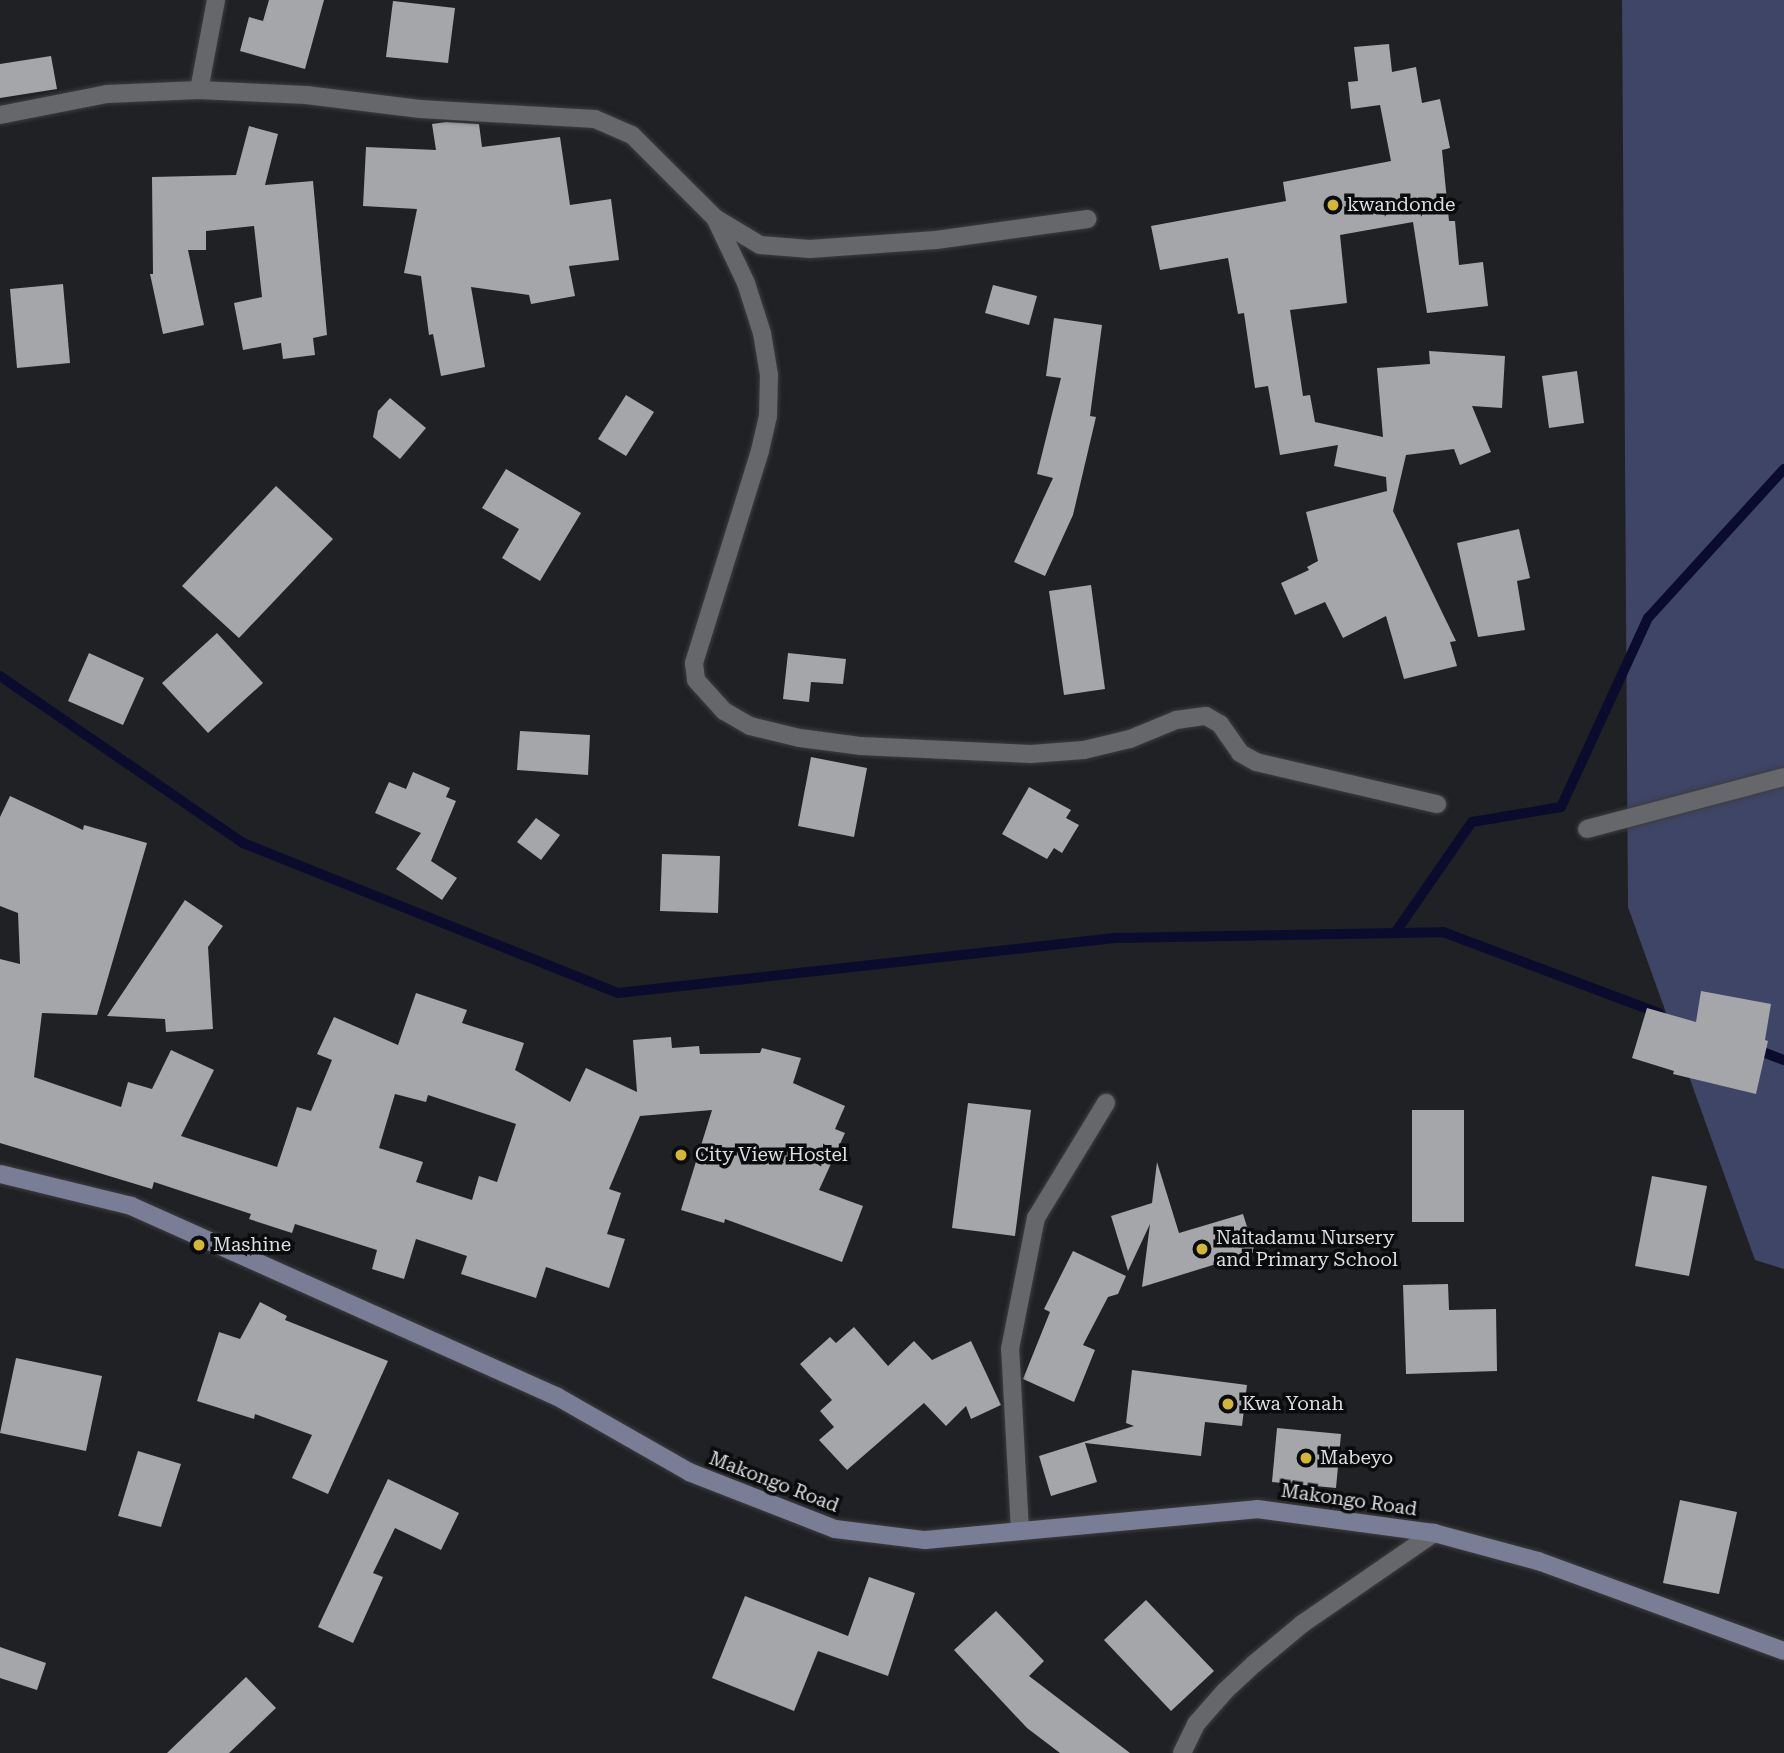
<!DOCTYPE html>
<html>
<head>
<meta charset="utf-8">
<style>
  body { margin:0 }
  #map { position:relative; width:1784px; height:1753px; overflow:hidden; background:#202124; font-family:"Roboto Serif",serif }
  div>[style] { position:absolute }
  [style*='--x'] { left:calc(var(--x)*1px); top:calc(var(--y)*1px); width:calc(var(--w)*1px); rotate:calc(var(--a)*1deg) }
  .green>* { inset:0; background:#3f4566 }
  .stream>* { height:10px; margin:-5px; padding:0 5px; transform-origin:5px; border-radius:5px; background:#0b0c2d }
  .building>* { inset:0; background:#a5a6a9 }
  .roads { filter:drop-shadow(0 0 2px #3d3d40) drop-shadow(0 0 2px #3d3d40) }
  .street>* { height:18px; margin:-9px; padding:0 9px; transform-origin:9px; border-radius:9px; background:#66676a }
  .secondary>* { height:18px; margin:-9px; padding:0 9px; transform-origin:9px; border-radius:9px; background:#797d96 }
  .dots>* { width:19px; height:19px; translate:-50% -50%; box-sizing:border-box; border:4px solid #0a0b0c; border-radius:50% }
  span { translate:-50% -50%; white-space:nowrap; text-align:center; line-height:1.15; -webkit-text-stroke:7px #0a0b0c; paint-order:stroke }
  .poi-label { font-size:19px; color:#dddee0 }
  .left { translate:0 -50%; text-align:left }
  .street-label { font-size:19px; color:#dddee0 }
</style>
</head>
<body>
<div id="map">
  <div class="green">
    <i style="clip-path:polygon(1622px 0,1784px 0,1784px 1269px,1755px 1260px,1628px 907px)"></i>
  </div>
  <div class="stream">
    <i style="--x:0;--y:676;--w:295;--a:34.5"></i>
    <i style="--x:243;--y:843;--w:404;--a:21.8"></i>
    <i style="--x:618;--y:993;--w:500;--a:-6.31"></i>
    <i style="--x:1115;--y:938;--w:328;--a:-1"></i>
    <i style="--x:1443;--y:932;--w:231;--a:20.6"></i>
    <i style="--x:1395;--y:933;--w:135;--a:-55.3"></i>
    <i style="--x:1472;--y:822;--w:90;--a:-9.6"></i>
    <i style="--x:1561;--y:807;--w:208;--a:-65.3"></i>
    <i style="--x:1648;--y:618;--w:202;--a:-47.6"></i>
    <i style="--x:1755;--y:1049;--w:31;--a:21"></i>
  </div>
  <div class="building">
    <i style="clip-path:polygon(269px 0,324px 0,305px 69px,240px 51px,249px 17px,263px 21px)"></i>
    <i style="clip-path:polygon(393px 1px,455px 8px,448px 63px,386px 57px)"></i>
    <i style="clip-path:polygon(1389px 44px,1392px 72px,1416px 67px,1422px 103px,1440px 99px,1450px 148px,1442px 150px,1449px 221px,1455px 221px,1459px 265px,1483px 262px,1488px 306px,1427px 313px,1413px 222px,1340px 235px,1347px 303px,1290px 310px,1303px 396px,1310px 395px,1315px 422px,1383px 437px,1377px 368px,1430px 364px,1429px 351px,1505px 356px,1502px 408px,1472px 406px,1491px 452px,1460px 465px,1454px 449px,1406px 455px,1393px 511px,1456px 641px,1450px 642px,1457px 666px,1404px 679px,1386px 616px,1343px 638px,1325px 602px,1295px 615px,1281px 583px,1309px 570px,1307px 567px,1318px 561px,1306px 512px,1387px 491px,1386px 477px,1334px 466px,1338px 445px,1280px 455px,1268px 386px,1255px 388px,1244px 313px,1238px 314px,1228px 258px,1160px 270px,1151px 226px,1286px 201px,1283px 182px,1391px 161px,1380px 105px,1351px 109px,1348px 82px,1358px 81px,1354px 47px)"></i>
    <i style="clip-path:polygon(51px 56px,57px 89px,0 98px,0 64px)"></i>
    <i style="clip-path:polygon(446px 122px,479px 124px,482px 147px,560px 137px,570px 205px,611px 199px,619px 260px,569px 266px,575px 296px,531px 304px,529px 295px,471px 287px,485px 367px,441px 376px,433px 334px,429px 335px,421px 276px,404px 273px,417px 209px,363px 206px,366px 147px,436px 150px,432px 124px)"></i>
    <i style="clip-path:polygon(249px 126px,278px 134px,265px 185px,313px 181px,327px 335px,313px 338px,315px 355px,283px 359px,281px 343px,243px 350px,234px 303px,262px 297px,254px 226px,206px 231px,206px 250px,188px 250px,204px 325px,163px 334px,150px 274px,153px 274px,152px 177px,236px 175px)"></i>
    <i style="clip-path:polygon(63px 284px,70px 363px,17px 368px,10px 289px)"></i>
    <i style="clip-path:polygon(993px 285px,1037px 296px,1029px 325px,985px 313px)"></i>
    <i style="clip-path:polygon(1054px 318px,1102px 325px,1090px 416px,1096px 417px,1073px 515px,1045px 576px,1014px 562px,1053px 478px,1037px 474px,1061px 378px,1046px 376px)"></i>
    <i style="clip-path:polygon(1577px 371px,1584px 423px,1549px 428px,1542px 376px)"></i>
    <i style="clip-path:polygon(626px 395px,654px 412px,626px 456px,598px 439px)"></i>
    <i style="clip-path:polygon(390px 398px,426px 428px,400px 459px,373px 437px,378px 411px)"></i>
    <i style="clip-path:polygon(506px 469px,581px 513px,540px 581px,502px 558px,519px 529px,482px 508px)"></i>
    <i style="clip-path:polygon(276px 486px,333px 539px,239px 638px,182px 586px)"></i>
    <i style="clip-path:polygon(1519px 529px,1530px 578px,1517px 581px,1525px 630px,1478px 637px,1457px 543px)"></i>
    <i style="clip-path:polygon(1091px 585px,1105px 689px,1064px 695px,1049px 591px)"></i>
    <i style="clip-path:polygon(217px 633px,263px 683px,208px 733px,162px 683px)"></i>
    <i style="clip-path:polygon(89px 653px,144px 678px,123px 725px,68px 701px)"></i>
    <i style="clip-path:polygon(788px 653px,846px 659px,843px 684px,811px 682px,809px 702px,783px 699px)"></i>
    <i style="clip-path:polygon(520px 731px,590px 735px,588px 775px,517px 770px)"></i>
    <i style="clip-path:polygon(811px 757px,867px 768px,854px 837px,798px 826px)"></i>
    <i style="clip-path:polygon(413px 772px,450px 788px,446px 797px,456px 801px,431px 861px,457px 878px,442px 900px,396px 869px,421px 833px,375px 813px,389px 782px,406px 789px)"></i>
    <i style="clip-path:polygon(1029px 787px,1071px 810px,1066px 818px,1079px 825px,1062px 853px,1054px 848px,1047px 859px,1002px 834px)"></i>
    <i style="clip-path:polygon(evenodd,10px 796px,83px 830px,84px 825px,147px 843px,97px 1015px,42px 1013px,34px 1077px,121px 1107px,128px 1082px,152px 1089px,171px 1050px,214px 1070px,181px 1136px,277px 1167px,297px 1107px,311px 1111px,332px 1060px,317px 1054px,334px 1017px,398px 1045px,416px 993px,467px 1010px,462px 1023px,524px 1043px,515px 1070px,570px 1102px,586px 1068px,637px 1092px,633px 1040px,671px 1037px,672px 1048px,699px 1046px,700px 1054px,760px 1053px,762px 1048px,801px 1058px,793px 1083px,845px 1106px,835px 1129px,845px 1133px,819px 1190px,863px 1206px,842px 1262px,725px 1219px,724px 1223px,681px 1210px,712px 1110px,640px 1116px,609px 1189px,621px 1193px,607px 1234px,625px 1239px,609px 1288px,546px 1267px,536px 1298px,461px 1274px,467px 1256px,416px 1239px,404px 1279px,372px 1269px,377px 1250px,295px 1224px,292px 1233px,249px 1219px,251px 1214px,154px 1182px,152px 1189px,0 1143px,0 959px,20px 964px,18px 913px,0 906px,0 817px,10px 796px,395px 1094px,426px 1102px,428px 1095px,516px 1124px,497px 1182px,479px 1176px,472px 1200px,416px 1182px,423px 1162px,379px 1148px,395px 1094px)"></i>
    <i style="clip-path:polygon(536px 818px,560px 835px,541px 860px,517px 842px)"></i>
    <i style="clip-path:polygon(662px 854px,720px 856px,718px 913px,660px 911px)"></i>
    <i style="clip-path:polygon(185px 900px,223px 926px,208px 947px,213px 1029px,166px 1032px,165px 1019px,107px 1016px)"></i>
    <i style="clip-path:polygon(1701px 991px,1771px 1004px,1765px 1040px,1768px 1041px,1756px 1094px,1673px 1074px,1674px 1071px,1632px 1058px,1647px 1008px,1696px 1022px)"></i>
    <i style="clip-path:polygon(968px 1103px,1031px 1110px,1015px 1236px,952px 1228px)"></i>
    <i style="clip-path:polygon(1412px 1110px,1464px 1110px,1464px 1222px,1412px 1222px)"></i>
    <i style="clip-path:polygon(1157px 1162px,1179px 1233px,1243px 1214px,1255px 1252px,1142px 1287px,1150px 1224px,1128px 1271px,1111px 1216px,1152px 1203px)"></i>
    <i style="clip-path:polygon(1652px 1176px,1707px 1186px,1689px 1276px,1635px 1266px)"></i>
    <i style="clip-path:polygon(1073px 1251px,1126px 1276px,1118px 1294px,1108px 1297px,1083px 1345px,1095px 1350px,1074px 1402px,1023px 1379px,1050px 1312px,1044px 1309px)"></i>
    <i style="clip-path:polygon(1448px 1284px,1449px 1310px,1496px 1309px,1497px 1371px,1406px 1374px,1403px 1285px)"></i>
    <i style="clip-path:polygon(260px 1302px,287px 1316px,285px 1320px,388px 1361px,328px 1494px,292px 1478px,312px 1435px,255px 1414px,254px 1419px,197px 1401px,219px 1332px,240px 1339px)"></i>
    <i style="clip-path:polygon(854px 1327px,888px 1366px,914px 1341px,932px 1360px,971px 1341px,1001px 1405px,971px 1419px,966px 1406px,946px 1426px,924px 1403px,847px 1470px,819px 1440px,834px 1427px,820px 1411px,832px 1400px,800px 1364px,830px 1337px,836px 1343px)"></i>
    <i style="clip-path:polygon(16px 1358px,102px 1376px,86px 1451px,0 1433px)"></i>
    <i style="clip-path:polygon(1132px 1370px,1247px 1385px,1242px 1426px,1205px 1422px,1201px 1456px,1085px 1443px,1097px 1482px,1051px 1496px,1039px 1456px,1134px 1426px,1126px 1423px)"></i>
    <i style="clip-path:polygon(1277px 1428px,1341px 1434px,1336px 1488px,1272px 1482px)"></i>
    <i style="clip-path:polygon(138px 1451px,181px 1464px,161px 1527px,118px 1516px)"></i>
    <i style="clip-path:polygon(388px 1479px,459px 1513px,441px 1550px,395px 1528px,373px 1573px,383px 1577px,353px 1643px,318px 1627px)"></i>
    <i style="clip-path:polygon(1680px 1500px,1737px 1512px,1719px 1594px,1663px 1583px)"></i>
    <i style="clip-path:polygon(869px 1577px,915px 1593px,888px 1676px,818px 1651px,794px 1711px,712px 1678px,745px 1596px,848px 1636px)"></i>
    <i style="clip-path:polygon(1146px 1600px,1214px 1671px,1171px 1711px,1104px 1640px)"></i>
    <i style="clip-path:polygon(996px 1611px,1044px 1661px,1029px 1676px,1130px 1753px,1060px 1753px,1027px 1728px,954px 1650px)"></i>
    <i style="clip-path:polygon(0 1647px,46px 1663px,37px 1690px,0 1678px)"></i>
    <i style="clip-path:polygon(246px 1677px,276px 1708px,229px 1753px,167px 1753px)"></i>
  </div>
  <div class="roads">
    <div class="street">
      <i style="--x:199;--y:90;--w:92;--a:-79.3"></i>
      <i style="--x:0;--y:115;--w:109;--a:-11.1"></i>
      <i style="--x:107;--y:94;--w:92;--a:-2.5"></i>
      <i style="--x:199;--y:90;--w:107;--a:2.7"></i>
      <i style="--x:306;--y:95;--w:115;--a:7"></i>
      <i style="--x:420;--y:109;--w:175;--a:3.3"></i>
      <i style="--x:595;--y:119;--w:40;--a:23.4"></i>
      <i style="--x:632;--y:135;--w:117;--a:45"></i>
      <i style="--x:715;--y:218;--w:52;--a:31"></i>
      <i style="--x:760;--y:245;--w:50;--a:4.6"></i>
      <i style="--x:810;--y:249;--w:126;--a:-4.1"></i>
      <i style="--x:936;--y:240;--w:153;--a:-7.9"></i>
      <i style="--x:715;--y:218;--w:72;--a:64.5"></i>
      <i style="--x:746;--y:283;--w:52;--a:72.3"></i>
      <i style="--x:762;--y:333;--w:43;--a:80.5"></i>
      <i style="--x:769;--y:375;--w:41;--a:91.4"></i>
      <i style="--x:768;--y:416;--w:36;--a:103"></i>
      <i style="--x:760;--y:451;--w:222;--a:107.3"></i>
      <i style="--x:694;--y:663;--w:17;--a:83"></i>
      <i style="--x:696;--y:680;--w:42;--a:47.9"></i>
      <i style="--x:724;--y:711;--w:30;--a:30"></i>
      <i style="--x:750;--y:726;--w:51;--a:13.5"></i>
      <i style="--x:800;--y:738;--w:62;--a:7.5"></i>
      <i style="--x:861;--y:746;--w:170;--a:2.7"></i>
      <i style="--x:1031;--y:754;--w:53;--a:-4.3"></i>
      <i style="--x:1084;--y:750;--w:47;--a:-13.4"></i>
      <i style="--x:1130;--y:739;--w:50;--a:-22.4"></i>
      <i style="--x:1176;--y:720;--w:30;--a:-8"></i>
      <i style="--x:1206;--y:716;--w:16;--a:30"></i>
      <i style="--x:1220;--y:724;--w:35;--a:55"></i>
      <i style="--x:1240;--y:753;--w:18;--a:29"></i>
      <i style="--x:1256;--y:762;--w:186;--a:13.1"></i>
      <i style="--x:1587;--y:829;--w:204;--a:-14.8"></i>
      <i style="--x:1020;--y:1531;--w:182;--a:-93.1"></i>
      <i style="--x:1010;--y:1349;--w:134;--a:-78.8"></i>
      <i style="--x:1036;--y:1218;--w:135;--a:-58.7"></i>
      <i style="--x:1182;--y:1753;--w:32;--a:-64"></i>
      <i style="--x:1196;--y:1724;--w:44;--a:-48.7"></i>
      <i style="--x:1225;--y:1691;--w:40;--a:-43"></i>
      <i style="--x:1254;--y:1664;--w:62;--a:-39.8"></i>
      <i style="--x:1302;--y:1624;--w:160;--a:-34.6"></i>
    </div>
    <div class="secondary">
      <i style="--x:0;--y:1174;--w:135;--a:13.7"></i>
      <i style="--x:131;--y:1206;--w:466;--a:24.1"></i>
      <i style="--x:556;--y:1396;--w:153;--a:29.7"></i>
      <i style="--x:689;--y:1472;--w:157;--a:21.3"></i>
      <i style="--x:835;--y:1529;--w:91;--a:7"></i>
      <i style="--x:925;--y:1540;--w:333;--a:-5.3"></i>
      <i style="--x:1257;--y:1509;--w:179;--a:7.7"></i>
      <i style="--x:1434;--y:1533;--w:108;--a:15.1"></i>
      <i style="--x:1538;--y:1561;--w:262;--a:20.1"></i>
    </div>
  </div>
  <div class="dots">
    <i style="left:1333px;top:205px;background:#d3b635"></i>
    <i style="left:681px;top:1155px;background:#d3b635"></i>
    <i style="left:199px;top:1245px;background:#d3b635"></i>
    <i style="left:1202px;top:1249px;background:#d3b635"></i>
    <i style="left:1228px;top:1404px;background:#d3b635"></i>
    <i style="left:1306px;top:1458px;background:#d3b635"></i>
  </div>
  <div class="poi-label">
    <span class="left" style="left:1347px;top:205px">kwandonde</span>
    <span class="left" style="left:695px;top:1155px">City View Hostel</span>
    <span class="left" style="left:1216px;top:1249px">Naitadamu Nursery<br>and Primary School</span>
    <span class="left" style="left:213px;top:1245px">Mashine</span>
    <span class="left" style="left:1242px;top:1404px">Kwa Yonah</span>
    <span class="left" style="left:1320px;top:1458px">Mabeyo</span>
  </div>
  <div class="street-label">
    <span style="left:774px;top:1482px;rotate:21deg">Makongo Road</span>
    <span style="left:1349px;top:1500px;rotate:8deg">Makongo Road</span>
  </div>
</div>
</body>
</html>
